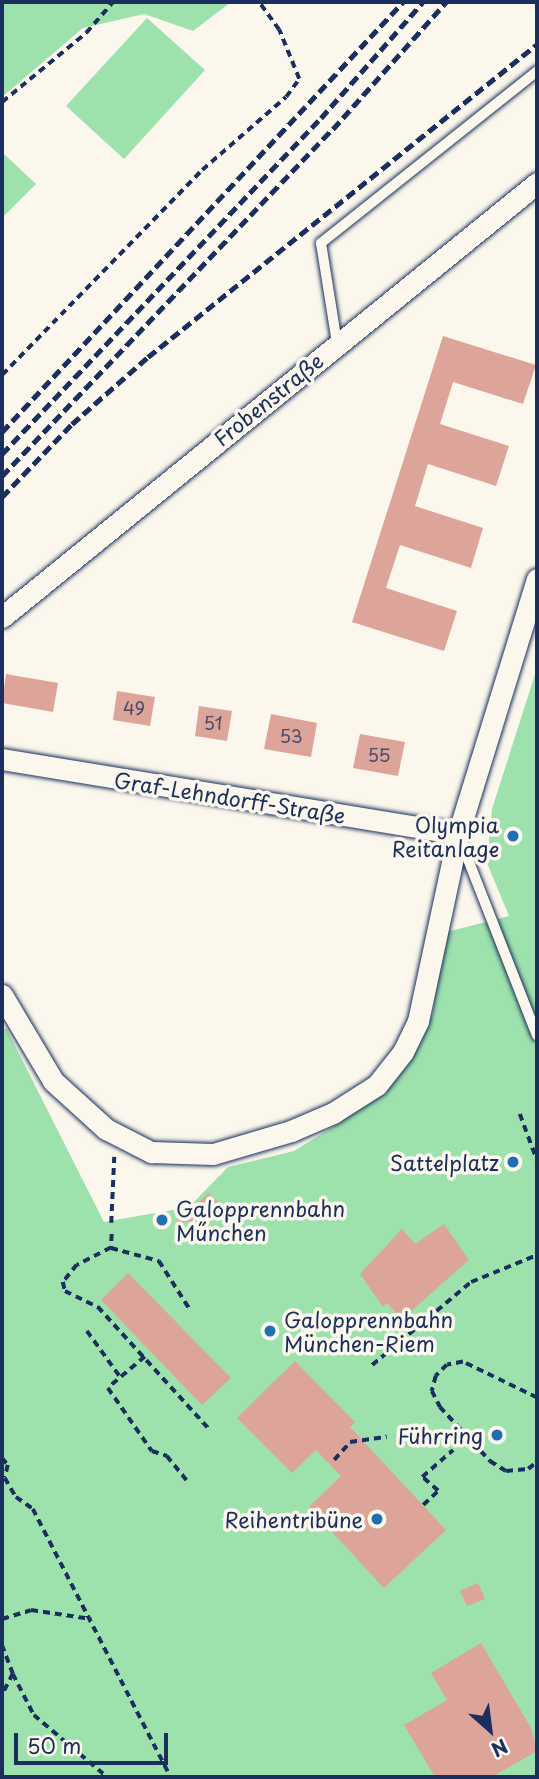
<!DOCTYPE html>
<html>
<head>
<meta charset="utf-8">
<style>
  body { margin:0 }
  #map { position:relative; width:539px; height:1779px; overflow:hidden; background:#fbf7ec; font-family:"Playpen Sans",sans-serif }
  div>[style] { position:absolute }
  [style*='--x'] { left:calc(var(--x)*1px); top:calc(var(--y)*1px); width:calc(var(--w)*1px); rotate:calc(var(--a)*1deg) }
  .green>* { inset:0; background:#9de1ad }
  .building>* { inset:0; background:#dda599 }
  .path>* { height:3.5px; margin-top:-1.75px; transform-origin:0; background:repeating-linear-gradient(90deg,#1b2f5e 0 7px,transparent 0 12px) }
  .roads { filter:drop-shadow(0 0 2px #1b2f5e) drop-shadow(0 0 2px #1b2f5e) }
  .lane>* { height:10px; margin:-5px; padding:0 5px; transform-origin:5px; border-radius:5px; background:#fbf7ec }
  .street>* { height:21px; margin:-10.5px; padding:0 10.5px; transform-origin:10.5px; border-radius:10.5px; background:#fbf7ec }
  .rail>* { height:5px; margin-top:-2.5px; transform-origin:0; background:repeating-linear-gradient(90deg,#1b2f5e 0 10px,transparent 0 15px) }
  .dots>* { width:19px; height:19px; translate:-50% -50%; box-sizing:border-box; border:4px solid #fbf7ec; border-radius:50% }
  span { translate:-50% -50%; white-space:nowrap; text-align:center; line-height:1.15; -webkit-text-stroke:7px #fbf7ec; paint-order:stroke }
  .number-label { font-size:18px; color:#4c4c6d }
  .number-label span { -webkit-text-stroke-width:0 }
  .street-label { font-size:21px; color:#1b2f5e }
  .poi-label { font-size:21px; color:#1b2f5e }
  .right { translate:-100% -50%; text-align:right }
  .left { translate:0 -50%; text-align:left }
  .frame { position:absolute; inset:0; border:4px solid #1b2f5e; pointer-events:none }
  .north { position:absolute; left:455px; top:1695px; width:70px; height:70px; -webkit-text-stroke:5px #fbf7ec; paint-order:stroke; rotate:152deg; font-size:19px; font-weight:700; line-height:28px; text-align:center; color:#1b2f5e }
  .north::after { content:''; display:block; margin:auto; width:24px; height:32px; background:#1b2f5e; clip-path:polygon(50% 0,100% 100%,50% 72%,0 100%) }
  .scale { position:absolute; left:14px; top:1733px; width:154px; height:32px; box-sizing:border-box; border:4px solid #1b2f5e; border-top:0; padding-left:9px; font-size:21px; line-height:24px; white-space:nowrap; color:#1b2f5e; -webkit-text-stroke:5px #fbf7ec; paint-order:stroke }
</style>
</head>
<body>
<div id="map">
  <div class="green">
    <i style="clip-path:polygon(2px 2px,231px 2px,193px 31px,144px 14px,83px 28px,2px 97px)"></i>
    <i style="clip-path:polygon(147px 18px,205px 70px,124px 159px,66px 106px)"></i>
    <i style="clip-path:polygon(4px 154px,36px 184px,2px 218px,2px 157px)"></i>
    <i style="clip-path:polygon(537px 668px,537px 1777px,2px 1777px,2px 1031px,6px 1028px,104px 1222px,189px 1207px,228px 1167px,294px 1151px,344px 1120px,381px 1092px,412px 1056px,433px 1012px,443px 933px,509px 916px,487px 863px,492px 809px)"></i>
  </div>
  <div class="building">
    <i style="clip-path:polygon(443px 336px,536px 365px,523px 404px,453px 382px,440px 424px,509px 446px,496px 486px,428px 464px,415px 506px,483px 528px,471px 568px,400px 545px,386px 588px,457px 611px,444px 651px,352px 622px)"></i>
    <i style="clip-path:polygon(6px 674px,58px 683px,53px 712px,2px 703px)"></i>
    <i style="clip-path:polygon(117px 691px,155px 697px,150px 726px,113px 720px)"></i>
    <i style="clip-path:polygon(199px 706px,232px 711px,227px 741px,195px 736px)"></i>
    <i style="clip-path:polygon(271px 714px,317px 723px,311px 757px,264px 749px)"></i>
    <i style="clip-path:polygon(360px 734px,405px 742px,398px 776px,353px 768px)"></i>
    <i style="clip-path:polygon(209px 1193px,220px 1204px,203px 1219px,174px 1224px)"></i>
    <i style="clip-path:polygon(444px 1224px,469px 1260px,402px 1319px,387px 1303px,383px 1307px,360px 1274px,402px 1229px,415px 1244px)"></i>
    <i style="clip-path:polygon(128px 1273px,231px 1378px,202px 1405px,101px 1300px)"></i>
    <i style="clip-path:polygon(295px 1361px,355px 1422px,350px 1427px,446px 1530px,384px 1588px,309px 1507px,341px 1476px,316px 1450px,292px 1473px,237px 1418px)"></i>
    <i style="clip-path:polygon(478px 1583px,485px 1599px,467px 1606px,460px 1591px)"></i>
    <i style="clip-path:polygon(481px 1643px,531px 1728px,537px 1751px,492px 1777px,435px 1777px,404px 1725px,447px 1700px,431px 1673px)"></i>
  </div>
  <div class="path">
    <i style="--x:2;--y:102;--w:109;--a:-39.4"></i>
    <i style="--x:86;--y:33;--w:41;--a:-48.9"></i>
    <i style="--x:2;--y:375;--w:286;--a:-45.7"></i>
    <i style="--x:202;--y:170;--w:111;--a:-41"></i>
    <i style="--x:286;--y:97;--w:22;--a:-54"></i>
    <i style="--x:299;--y:79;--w:53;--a:-112.2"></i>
    <i style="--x:279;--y:30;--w:34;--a:-126"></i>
    <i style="--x:520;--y:1114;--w:49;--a:69.7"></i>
    <i style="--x:111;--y:1223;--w:66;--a:-87.4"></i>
    <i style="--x:112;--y:1234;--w:14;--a:94"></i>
    <i style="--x:111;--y:1248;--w:38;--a:153"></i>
    <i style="--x:77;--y:1265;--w:22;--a:129"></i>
    <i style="--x:63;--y:1282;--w:9;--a:77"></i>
    <i style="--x:65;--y:1291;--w:37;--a:26"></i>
    <i style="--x:98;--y:1307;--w:165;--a:47.7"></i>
    <i style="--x:111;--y:1248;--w:50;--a:15.2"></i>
    <i style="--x:159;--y:1261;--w:56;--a:57.4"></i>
    <i style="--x:87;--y:1331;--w:58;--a:54.1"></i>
    <i style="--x:145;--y:1357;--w:48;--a:140"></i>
    <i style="--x:108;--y:1388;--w:77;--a:55.1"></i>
    <i style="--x:152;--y:1451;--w:16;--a:18"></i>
    <i style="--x:167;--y:1456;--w:35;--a:51"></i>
    <i style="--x:372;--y:1365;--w:129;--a:-40"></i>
    <i style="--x:471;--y:1282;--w:71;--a:-22.2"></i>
    <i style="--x:537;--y:1398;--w:82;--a:-154.1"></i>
    <i style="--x:463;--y:1362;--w:16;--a:169"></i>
    <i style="--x:447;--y:1365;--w:16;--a:135"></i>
    <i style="--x:436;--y:1376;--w:16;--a:105"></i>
    <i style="--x:432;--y:1391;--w:18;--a:63"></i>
    <i style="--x:440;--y:1407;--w:74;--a:47.2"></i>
    <i style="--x:490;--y:1461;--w:19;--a:32"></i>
    <i style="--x:506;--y:1471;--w:22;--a:-5"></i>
    <i style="--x:528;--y:1469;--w:11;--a:-38"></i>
    <i style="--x:2;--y:1458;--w:9;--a:49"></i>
    <i style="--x:8;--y:1465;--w:13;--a:103"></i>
    <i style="--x:5;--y:1478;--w:22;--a:60"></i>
    <i style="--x:16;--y:1497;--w:21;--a:35"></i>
    <i style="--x:33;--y:1509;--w:301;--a:62.8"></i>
    <i style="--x:334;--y:1460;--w:24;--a:-48"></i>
    <i style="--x:350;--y:1442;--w:37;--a:-8"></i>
    <i style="--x:423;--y:1505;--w:21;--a:-43"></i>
    <i style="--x:438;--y:1491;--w:21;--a:-139"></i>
    <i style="--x:422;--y:1477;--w:41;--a:-41.1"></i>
    <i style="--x:2;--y:1619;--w:30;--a:-17"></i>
    <i style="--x:31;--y:1610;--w:61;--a:8.5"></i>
    <i style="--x:2;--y:1645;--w:31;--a:69"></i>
    <i style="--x:13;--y:1674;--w:25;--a:117"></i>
    <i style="--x:13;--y:1674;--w:46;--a:62.9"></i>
    <i style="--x:34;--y:1715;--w:96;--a:40.3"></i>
  </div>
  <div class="roads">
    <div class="lane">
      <i style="--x:337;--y:343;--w:101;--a:-99.1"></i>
      <i style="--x:321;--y:243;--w:276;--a:-38.5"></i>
      <i style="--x:460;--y:839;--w:211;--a:68.6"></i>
    </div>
    <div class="street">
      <i style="--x:2;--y:617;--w:689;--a:-39.05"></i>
      <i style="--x:2;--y:759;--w:462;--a:9.3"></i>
      <i style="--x:2;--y:995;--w:100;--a:59.3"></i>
      <i style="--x:53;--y:1081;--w:72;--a:42.2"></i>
      <i style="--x:106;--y:1129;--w:51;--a:27.1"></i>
      <i style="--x:151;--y:1152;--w:62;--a:1.8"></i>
      <i style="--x:213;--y:1154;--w:81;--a:-16.4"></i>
      <i style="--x:291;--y:1131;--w:46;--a:-23.2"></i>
      <i style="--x:333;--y:1113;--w:52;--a:-32.5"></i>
      <i style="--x:377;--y:1085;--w:42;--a:-51.8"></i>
      <i style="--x:403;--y:1052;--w:34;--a:-64"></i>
      <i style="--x:418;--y:1021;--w:191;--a:-77.9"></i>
      <i style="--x:458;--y:834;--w:267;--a:-72.8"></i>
    </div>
  </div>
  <div class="rail">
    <i style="--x:2;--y:432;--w:588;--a:-47"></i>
    <i style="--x:2;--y:454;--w:463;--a:-46.5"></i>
    <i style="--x:321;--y:118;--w:154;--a:-48.7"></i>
    <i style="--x:2;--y:476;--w:480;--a:-46.4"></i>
    <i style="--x:333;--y:129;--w:170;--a:-48.3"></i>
    <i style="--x:2;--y:497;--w:101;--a:-46.2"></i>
    <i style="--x:72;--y:424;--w:101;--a:-41.4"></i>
    <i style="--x:148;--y:357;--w:499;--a:-38.8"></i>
  </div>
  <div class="dots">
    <i style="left:513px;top:836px;background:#1f6fb2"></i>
    <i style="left:513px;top:1162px;background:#1f6fb2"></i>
    <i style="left:162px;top:1220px;background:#1f6fb2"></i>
    <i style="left:270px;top:1331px;background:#1f6fb2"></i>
    <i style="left:497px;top:1435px;background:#1f6fb2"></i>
    <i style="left:377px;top:1519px;background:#1f6fb2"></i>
  </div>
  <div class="number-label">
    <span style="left:134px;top:708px">49</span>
    <span style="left:213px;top:723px">51</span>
    <span style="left:291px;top:736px">53</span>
    <span style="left:379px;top:755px">55</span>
  </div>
  <div class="street-label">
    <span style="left:268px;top:399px;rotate:-39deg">Frobenstraße</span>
    <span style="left:230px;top:797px;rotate:9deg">Graf-Lehndorff-Straße</span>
  </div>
  <div class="poi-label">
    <span class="right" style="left:499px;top:836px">Olympia<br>Reitanlage</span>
    <span class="right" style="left:499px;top:1162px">Sattelplatz</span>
    <span class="left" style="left:176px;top:1220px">Galopprennbahn<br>Műnchen</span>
    <span class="left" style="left:284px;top:1331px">Galopprennbahn<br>München-Riem</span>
    <span class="right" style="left:483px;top:1435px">Führring</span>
    <span class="right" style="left:363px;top:1519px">Reihentribüne</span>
  </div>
  <div class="frame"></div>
  <div class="north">N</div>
  <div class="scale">50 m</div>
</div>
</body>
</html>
